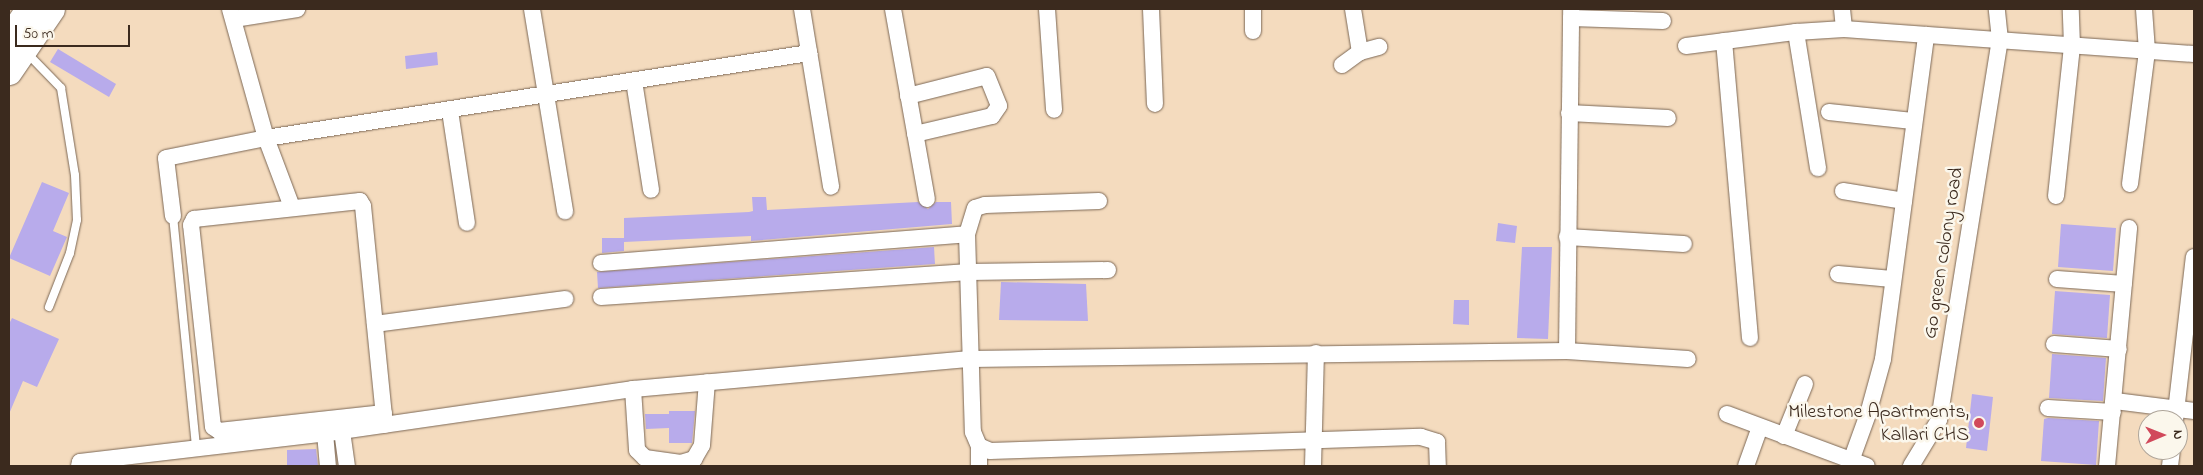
<!DOCTYPE html>
<html>
<head>
<meta charset="utf-8">
<style>
  body { margin:0 }
  #map { position:relative; width:2203px; height:475px; overflow:hidden; background:#f4dbbe; font-family:"Indie Flower",sans-serif }
  div>[style] { position:absolute }
  [style*='--x'] { left:calc(var(--x)*1px); top:calc(var(--y)*1px); width:calc(var(--w)*1px); rotate:calc(var(--a)*1deg) }
  .building>* { inset:0; background:#b8abeb }
  .roads { filter:drop-shadow(0 0 1px #7c6856) drop-shadow(0 0 1px #7c6856) }
  .service>* { height:8px; margin:-4px; padding:0 4px; transform-origin:4px; border-radius:4px; background:#fff }
  .minor>* { height:16px; margin:-8px; padding:0 8px; transform-origin:8px; border-radius:8px; background:#fff }
  .primary>* { height:25px; margin:-12.5px; padding:0 12.5px; transform-origin:12.5px; border-radius:12.5px; background:#fff }
  .dots>* { width:14px; height:14px; translate:-50% -50%; box-sizing:border-box; border:2px solid #fbf7ec; border-radius:50% }
  span { translate:-50% -50%; white-space:nowrap; text-align:center; line-height:1.15; -webkit-text-stroke:5px #fbf7ec; paint-order:stroke }
  .street-label { font-size:20px; color:#3b2a1e }
  .poi-label { font-size:20px; color:#3b2a1e }
  .right { translate:-100% -50%; text-align:right }
  .frame { position:absolute; inset:0; border:10px solid #3b2a1e; pointer-events:none }
  .north { position:absolute; left:2138px; top:410px; width:50px; height:50px; box-sizing:border-box; background:#fbf7ec; border:1px solid #aea59a; border-radius:50%; rotate:89deg; font-size:14px; font-weight:700; line-height:20px; text-align:center; color:#3b2a1e }
  .north::after { content:''; display:block; margin:auto; width:18px; height:22px; background:#d1495b; clip-path:polygon(50% 0,100% 100%,50% 72%,0 100%) }
  .scale { position:absolute; left:15px; top:25px; width:115px; height:22px; box-sizing:border-box; border:2px solid #3b2a1e; border-top:0; padding-left:6px; font-size:15px; line-height:18px; white-space:nowrap; color:#3b2a1e; -webkit-text-stroke:4px #fbf7ec; paint-order:stroke }
</style>
</head>
<body>
<div id="map">
  <div class="building">
    <i style="clip-path:polygon(58px 49px,116px 84px,109px 97px,50px 62px)"></i>
    <i style="clip-path:polygon(437px 52px,438px 65px,406px 69px,405px 56px)"></i>
    <i style="clip-path:polygon(42px 182px,69px 193px,53px 231px,67px 237px,50px 276px,9px 258px)"></i>
    <i style="clip-path:polygon(752px 197px,766px 197px,767px 210px,918px 202px,928px 209px,936px 202px,951px 202px,952px 224px,751px 241px,751px 236px,624px 242px,624px 218px,749px 212px,753px 211px)"></i>
    <i style="clip-path:polygon(1498px 223px,1517px 226px,1515px 243px,1496px 241px)"></i>
    <i style="clip-path:polygon(2061px 224px,2116px 228px,2113px 271px,2058px 267px)"></i>
    <i style="clip-path:polygon(602px 238px,624px 238px,624px 251px,602px 253px)"></i>
    <i style="clip-path:polygon(934px 247px,935px 264px,598px 288px,597px 272px)"></i>
    <i style="clip-path:polygon(1522px 247px,1552px 247px,1548px 339px,1517px 338px)"></i>
    <i style="clip-path:polygon(1001px 282px,1086px 284px,1088px 321px,999px 320px)"></i>
    <i style="clip-path:polygon(2055px 291px,2110px 295px,2107px 338px,2052px 334px)"></i>
    <i style="clip-path:polygon(1454px 300px,1469px 300px,1469px 325px,1453px 324px)"></i>
    <i style="clip-path:polygon(12px 318px,59px 339px,37px 387px,23px 381px,9px 414px,9px 324px)"></i>
    <i style="clip-path:polygon(2052px 354px,2106px 358px,2103px 401px,2049px 398px)"></i>
    <i style="clip-path:polygon(1972px 394px,1993px 397px,1987px 451px,1966px 448px)"></i>
    <i style="clip-path:polygon(669px 411px,695px 411px,692px 443px,669px 443px,669px 428px,646px 429px,645px 414px,669px 414px)"></i>
    <i style="clip-path:polygon(2048px 418px,2099px 421px,2096px 465px,2041px 461px,2044px 419px)"></i>
    <i style="clip-path:polygon(316px 449px,318px 466px,287px 466px,287px 450px)"></i>
  </div>
  <div class="roads">
    <div class="service">
      <i style="--x:27;--y:53;--w:49;--a:45.8"></i>
      <i style="--x:61;--y:88;--w:88;--a:80.9"></i>
      <i style="--x:75;--y:175;--w:45;--a:87.5"></i>
      <i style="--x:77;--y:220;--w:34;--a:102"></i>
      <i style="--x:70;--y:253;--w:58;--a:111.3"></i>
      <i style="--x:173;--y:216;--w:233;--a:84.3"></i>
    </div>
    <div class="minor">
      <i style="--x:230;--y:9;--w:134;--a:74.4"></i>
      <i style="--x:266;--y:138;--w:74;--a:69.4"></i>
      <i style="--x:532;--y:9;--w:205;--a:80.7"></i>
      <i style="--x:802;--y:9;--w:180;--a:80.7"></i>
      <i style="--x:893;--y:9;--w:193;--a:79.9"></i>
      <i style="--x:1047;--y:9;--w:101;--a:86"></i>
      <i style="--x:1151;--y:9;--w:95;--a:87.6"></i>
      <i style="--x:1353;--y:9;--w:44;--a:80.8"></i>
      <i style="--x:1842;--y:9;--w:20;--a:84"></i>
      <i style="--x:1571;--y:18;--w:92;--a:1.9"></i>
      <i style="--x:234;--y:19;--w:64;--a:-9"></i>
      <i style="--x:1253;--y:31;--w:22;--a:-90"></i>
      <i style="--x:1796;--y:32;--w:138;--a:80.8"></i>
      <i style="--x:1724;--y:41;--w:298;--a:85"></i>
      <i style="--x:1686;--y:46;--w:111;--a:-7.3"></i>
      <i style="--x:1796;--y:32;--w:48;--a:-3.6"></i>
      <i style="--x:1844;--y:29;--w:351;--a:4.1"></i>
      <i style="--x:1342;--y:65;--w:22;--a:-36"></i>
      <i style="--x:1360;--y:52;--w:20;--a:-15"></i>
      <i style="--x:634;--y:81;--w:110;--a:81.1"></i>
      <i style="--x:908;--y:96;--w:81;--a:-14.2"></i>
      <i style="--x:987;--y:76;--w:32;--a:68"></i>
      <i style="--x:999;--y:106;--w:12;--a:125"></i>
      <i style="--x:992;--y:116;--w:79;--a:166.8"></i>
      <i style="--x:450;--y:111;--w:113;--a:81.4"></i>
      <i style="--x:1829;--y:112;--w:84;--a:6.1"></i>
      <i style="--x:1569;--y:113;--w:99;--a:2.9"></i>
      <i style="--x:2130;--y:184;--w:134;--a:-82.7"></i>
      <i style="--x:2147;--y:51;--w:42;--a:-94.1"></i>
      <i style="--x:1843;--y:191;--w:62;--a:9.3"></i>
      <i style="--x:2056;--y:196;--w:151;--a:-83.9"></i>
      <i style="--x:2072;--y:46;--w:37;--a:-92"></i>
      <i style="--x:1099;--y:201;--w:114;--a:178"></i>
      <i style="--x:985;--y:205;--w:10;--a:163"></i>
      <i style="--x:975;--y:208;--w:27;--a:107"></i>
      <i style="--x:967;--y:234;--w:198;--a:88.3"></i>
      <i style="--x:973;--y:432;--w:15;--a:67"></i>
      <i style="--x:979;--y:446;--w:12;--a:24"></i>
      <i style="--x:990;--y:451;--w:431;--a:-1.9"></i>
      <i style="--x:1421;--y:437;--w:17;--a:17"></i>
      <i style="--x:1437;--y:442;--w:24;--a:88"></i>
      <i style="--x:173;--y:216;--w:58;--a:-96.9"></i>
      <i style="--x:166;--y:158;--w:102;--a:-11.3"></i>
      <i style="--x:266;--y:138;--w:550;--a:-8.9"></i>
      <i style="--x:1567;--y:237;--w:117;--a:3.4"></i>
      <i style="--x:601;--y:263;--w:367;--a:-4.5"></i>
      <i style="--x:1838;--y:274;--w:54;--a:5.3"></i>
      <i style="--x:2057;--y:279;--w:67;--a:4.3"></i>
      <i style="--x:601;--y:297;--w:369;--a:-3.9"></i>
      <i style="--x:969;--y:272;--w:139;--a:-0.8"></i>
      <i style="--x:375;--y:324;--w:192;--a:-7.5"></i>
      <i style="--x:2054;--y:344;--w:65;--a:4.4"></i>
      <i style="--x:1567;--y:351;--w:342;--a:-89.3"></i>
      <i style="--x:633;--y:389;--w:61;--a:86.2"></i>
      <i style="--x:637;--y:450;--w:11;--a:45"></i>
      <i style="--x:645;--y:458;--w:36;--a:8"></i>
      <i style="--x:681;--y:463;--w:14;--a:-17"></i>
      <i style="--x:694;--y:459;--w:16;--a:-60"></i>
      <i style="--x:702;--y:445;--w:63;--a:-85.5"></i>
      <i style="--x:2115;--y:401;--w:80;--a:7.2"></i>
      <i style="--x:2048;--y:408;--w:65;--a:3.5"></i>
      <i style="--x:384;--y:413;--w:166;--a:173.8"></i>
      <i style="--x:219;--y:431;--w:7;--a:-146"></i>
      <i style="--x:213;--y:427;--w:203;--a:-96.2"></i>
      <i style="--x:191;--y:225;--w:7;--a:-63"></i>
      <i style="--x:194;--y:219;--w:167;--a:-6.2"></i>
      <i style="--x:360;--y:201;--w:6;--a:59"></i>
      <i style="--x:363;--y:206;--w:220;--a:84.3"></i>
      <i style="--x:1727;--y:414;--w:149;--a:20.4"></i>
      <i style="--x:2175;--y:420;--w:164;--a:-83.4"></i>
      <i style="--x:342;--y:431;--w:35;--a:82"></i>
      <i style="--x:325;--y:433;--w:33;--a:85"></i>
      <i style="--x:1784;--y:436;--w:56;--a:-68"></i>
      <i style="--x:1851;--y:461;--w:50;--a:-70.1"></i>
      <i style="--x:1868;--y:414;--w:57;--a:-74.7"></i>
      <i style="--x:1883;--y:359;--w:327;--a:-82.4"></i>
      <i style="--x:79;--y:466;--w:4;--a:-76"></i>
      <i style="--x:80;--y:462;--w:264;--a:-6.7"></i>
      <i style="--x:342;--y:431;--w:294;--a:-8.2"></i>
      <i style="--x:633;--y:389;--w:339;--a:-5.1"></i>
      <i style="--x:971;--y:359;--w:596;--a:-0.77"></i>
      <i style="--x:1567;--y:351;--w:121;--a:3.8"></i>
      <i style="--x:979;--y:466;--w:20;--a:-90"></i>
      <i style="--x:1313;--y:466;--w:113;--a:-88.5"></i>
      <i style="--x:1746;--y:466;--w:41;--a:-70.3"></i>
      <i style="--x:1911;--y:466;--w:54;--a:-58.7"></i>
      <i style="--x:1939;--y:420;--w:385;--a:-80.9"></i>
      <i style="--x:2000;--y:40;--w:31;--a:-96"></i>
      <i style="--x:2107;--y:466;--w:239;--a:-84.7"></i>
      <i style="--x:2170;--y:466;--w:16;--a:-83"></i>
    </div>
    <div class="primary">
      <i style="--x:9;--y:37;--w:34;--a:-56"></i>
      <i style="--x:9;--y:72;--w:76;--a:-55.7"></i>
    </div>
  </div>
  <div class="dots">
    <i style="left:1979px;top:423px;background:#d1495b"></i>
  </div>
  <div class="street-label">
    <span style="left:1944px;top:253px;rotate:-81deg">Go green colony road</span>
  </div>
  <div class="poi-label">
    <span class="right" style="left:1969px;top:424px">Milestone Apartments,<br>Kallari CHS</span>
  </div>
  <div class="frame"></div>
  <div class="north">N</div>
  <div class="scale">50 m</div>
</div>
</body>
</html>
